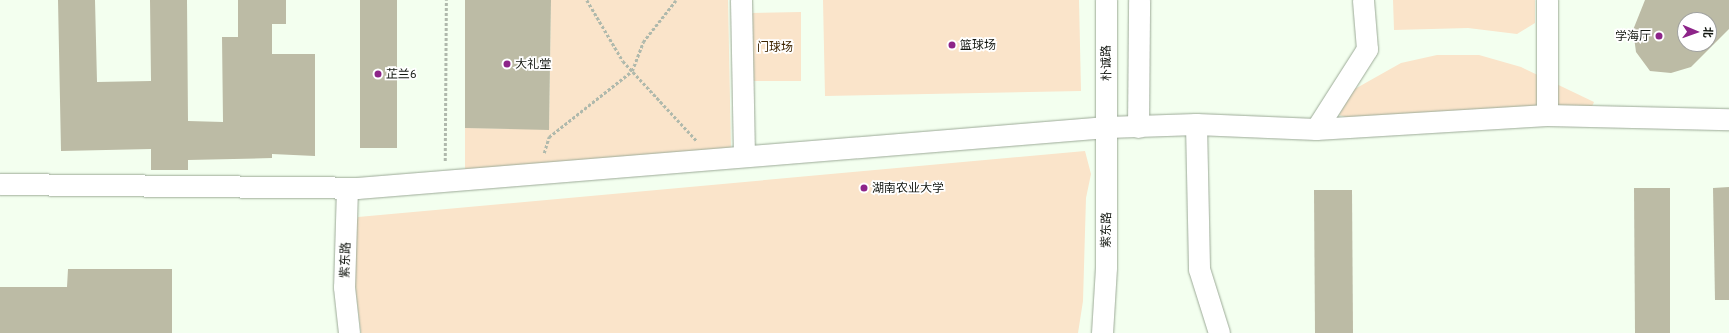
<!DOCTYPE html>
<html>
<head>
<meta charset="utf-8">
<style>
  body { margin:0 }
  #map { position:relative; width:1729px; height:333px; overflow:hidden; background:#f3ffef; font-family:"PT Sans","Noto Sans SC",sans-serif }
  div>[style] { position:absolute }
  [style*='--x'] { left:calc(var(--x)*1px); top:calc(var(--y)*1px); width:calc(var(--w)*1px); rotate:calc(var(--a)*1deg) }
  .green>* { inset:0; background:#fae4ca }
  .building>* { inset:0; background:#bcbba5 }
  .path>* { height:2.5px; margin-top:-1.25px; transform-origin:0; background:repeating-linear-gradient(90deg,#afb9ac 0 3px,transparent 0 5px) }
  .roads { filter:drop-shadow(0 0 1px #9caa97) drop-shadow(0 0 1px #9caa97) }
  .minor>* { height:21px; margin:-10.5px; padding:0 10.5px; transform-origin:10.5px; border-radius:10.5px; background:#fff }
  .dots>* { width:11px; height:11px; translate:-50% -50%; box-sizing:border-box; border:2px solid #fff; border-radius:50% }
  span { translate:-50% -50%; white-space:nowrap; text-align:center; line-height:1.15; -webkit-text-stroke:3.5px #fff; paint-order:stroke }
  .poi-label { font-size:12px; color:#131711 }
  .right { translate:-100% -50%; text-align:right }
  .left { translate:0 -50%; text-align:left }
  .park-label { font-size:12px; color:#3f2500 }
  .street-label { font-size:12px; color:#131711 }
  .north { position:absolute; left:1677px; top:12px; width:40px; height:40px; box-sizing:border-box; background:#fff; border:1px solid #a1a2a0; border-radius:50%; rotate:92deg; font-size:11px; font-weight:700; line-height:16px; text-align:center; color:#131711 }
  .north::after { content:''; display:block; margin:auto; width:14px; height:18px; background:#8d2489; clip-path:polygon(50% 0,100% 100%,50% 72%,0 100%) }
</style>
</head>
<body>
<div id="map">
  <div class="green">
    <i style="clip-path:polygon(551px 0,728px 0,731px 152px,465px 177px,465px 128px,549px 129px)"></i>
    <i style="clip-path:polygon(823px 0,1079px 0,1081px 91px,825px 96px)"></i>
    <i style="clip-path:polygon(1393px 0,1535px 0,1535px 23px,1517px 34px,1468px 28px,1394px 30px)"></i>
    <i style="clip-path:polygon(801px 12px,801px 81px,750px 81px,749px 13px)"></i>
    <i style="clip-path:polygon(1437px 55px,1479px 55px,1521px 67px,1594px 102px,1591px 109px,1349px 118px,1339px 115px,1353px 90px,1401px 63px)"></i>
    <i style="clip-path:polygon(1085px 151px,1091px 174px,1086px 198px,1083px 301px,1078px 333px,361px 333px,354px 278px,354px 229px,358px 217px)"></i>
  </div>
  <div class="building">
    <i style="clip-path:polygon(58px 0,95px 0,97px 82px,151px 81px,150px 0,187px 0,188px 121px,223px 122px,222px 37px,238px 37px,238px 0,286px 0,286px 24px,272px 24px,272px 54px,315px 54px,315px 156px,272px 154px,272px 158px,188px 160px,188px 170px,151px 170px,151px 149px,61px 151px)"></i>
    <i style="clip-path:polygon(360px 0,397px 0,397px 148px,360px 148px)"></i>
    <i style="clip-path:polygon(465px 0,551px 0,549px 130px,465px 128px)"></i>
    <i style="clip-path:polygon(evenodd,1645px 0,1729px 0,1729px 29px,1691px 67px,1671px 73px,1650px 71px,1636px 52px,1633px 30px,1645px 0,1685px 20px,1709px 20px,1709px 44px,1685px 44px,1685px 20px)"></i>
    <i style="clip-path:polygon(1729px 187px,1729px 300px,1715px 300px,1713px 188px)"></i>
    <i style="clip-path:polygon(1634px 188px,1670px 188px,1670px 333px,1635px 333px)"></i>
    <i style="clip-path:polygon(1314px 190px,1352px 190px,1353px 333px,1315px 333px)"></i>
    <i style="clip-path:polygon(68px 269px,172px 269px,172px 333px,0 333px,0 287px,67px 287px)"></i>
  </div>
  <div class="path">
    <i style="--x:587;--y:0;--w:71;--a:59.5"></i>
    <i style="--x:623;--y:61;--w:109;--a:47.2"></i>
    <i style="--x:544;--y:153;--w:17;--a:-73"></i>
    <i style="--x:549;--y:137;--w:106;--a:-38.5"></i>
    <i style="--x:632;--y:71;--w:31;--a:-69"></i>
    <i style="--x:643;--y:42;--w:53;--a:-51.8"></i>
    <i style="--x:445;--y:161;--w:161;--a:-89.6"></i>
  </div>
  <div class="roads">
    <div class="minor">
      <i style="--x:741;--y:0;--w:156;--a:88.9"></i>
      <i style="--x:1547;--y:115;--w:115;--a:-90"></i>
      <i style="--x:1196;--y:124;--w:145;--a:88.8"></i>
      <i style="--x:1199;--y:269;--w:67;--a:72.6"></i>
      <i style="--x:1138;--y:127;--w:127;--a:-89.5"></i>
      <i style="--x:1316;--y:129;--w:95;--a:-57.5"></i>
      <i style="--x:1367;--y:49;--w:49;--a:-94.7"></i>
      <i style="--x:0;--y:184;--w:357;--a:0.6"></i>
      <i style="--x:357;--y:188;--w:752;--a:-4.65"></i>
      <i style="--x:1107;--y:127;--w:89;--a:-1.9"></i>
      <i style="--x:1196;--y:124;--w:120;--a:2.4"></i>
      <i style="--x:1316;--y:129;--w:231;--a:-3.5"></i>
      <i style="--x:1547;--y:115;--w:182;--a:1.3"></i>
      <i style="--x:347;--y:188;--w:99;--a:91.7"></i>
      <i style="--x:344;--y:287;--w:46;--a:83.8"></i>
      <i style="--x:1102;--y:333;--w:66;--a:-86.5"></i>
      <i style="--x:1106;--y:267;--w:267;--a:-90"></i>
    </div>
  </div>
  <div class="dots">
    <i style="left:1659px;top:36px;background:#8d2489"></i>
    <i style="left:952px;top:45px;background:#8d2489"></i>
    <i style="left:507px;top:64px;background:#8d2489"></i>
    <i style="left:378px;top:74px;background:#8d2489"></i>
    <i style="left:864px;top:188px;background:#8d2489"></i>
  </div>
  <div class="poi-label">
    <span class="right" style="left:1651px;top:36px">学海厅</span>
    <span class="left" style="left:960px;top:45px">篮球场</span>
    <span class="left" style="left:515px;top:64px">大礼堂</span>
    <span class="left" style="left:386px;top:74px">芷兰6</span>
    <span class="left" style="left:872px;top:188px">湖南农业大学</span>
  </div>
  <div class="park-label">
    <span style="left:775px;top:47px">门球场</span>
  </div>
  <div class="street-label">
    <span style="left:1106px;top:63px;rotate:-91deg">朴诚路</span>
    <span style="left:1106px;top:230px;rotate:-89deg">紫东路</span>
    <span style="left:345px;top:260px;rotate:-88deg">紫东路</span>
  </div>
  <div class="north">北</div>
</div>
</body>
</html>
